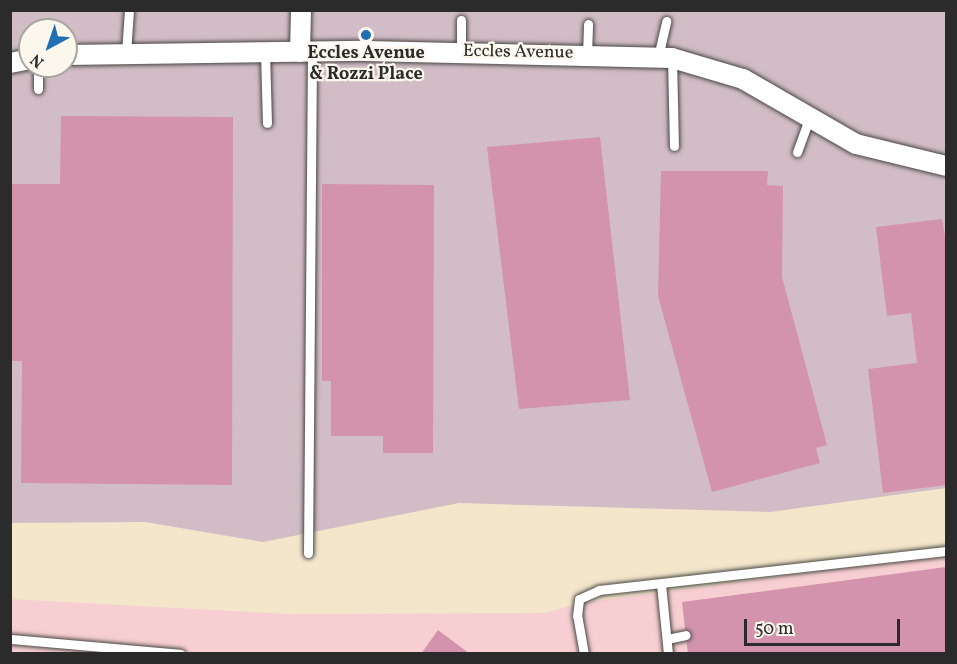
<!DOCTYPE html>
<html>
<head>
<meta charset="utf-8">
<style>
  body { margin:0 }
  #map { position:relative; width:957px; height:664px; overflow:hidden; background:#f3e6cb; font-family:Vollkorn,serif }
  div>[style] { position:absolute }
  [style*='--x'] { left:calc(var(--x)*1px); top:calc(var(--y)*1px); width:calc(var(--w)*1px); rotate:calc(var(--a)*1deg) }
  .built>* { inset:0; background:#f7cfd3 }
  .industrial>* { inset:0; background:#d2bdc7 }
  .building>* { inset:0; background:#d393ad }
  .roads { filter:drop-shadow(0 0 2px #494743) drop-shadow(0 0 2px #494743) }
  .lane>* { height:9px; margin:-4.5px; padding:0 4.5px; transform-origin:4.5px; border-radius:4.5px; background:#fff }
  .street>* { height:20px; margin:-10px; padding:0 10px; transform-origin:10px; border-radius:10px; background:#fff }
  .dots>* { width:16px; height:16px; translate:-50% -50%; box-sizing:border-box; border:3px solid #fbf7ec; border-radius:50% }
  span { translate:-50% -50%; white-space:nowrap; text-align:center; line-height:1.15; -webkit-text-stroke:4.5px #fbf7ec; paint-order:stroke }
  .street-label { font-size:18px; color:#2b2b2b }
  .poi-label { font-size:18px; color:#2b2b2b; font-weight:700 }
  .frame { position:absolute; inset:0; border:12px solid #2b2b2b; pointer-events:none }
  .north { position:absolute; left:18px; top:18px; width:60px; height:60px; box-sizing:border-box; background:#fbf7ec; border:2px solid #a8a59f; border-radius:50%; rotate:220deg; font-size:16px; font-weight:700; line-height:24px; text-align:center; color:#2b2b2b }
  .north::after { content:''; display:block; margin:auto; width:21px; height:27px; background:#1f6fb2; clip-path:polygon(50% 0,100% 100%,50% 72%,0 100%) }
  .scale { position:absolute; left:744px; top:619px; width:156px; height:27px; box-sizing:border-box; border:3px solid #2b2b2b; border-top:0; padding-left:8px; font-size:18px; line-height:21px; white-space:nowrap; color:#2b2b2b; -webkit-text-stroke:4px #fbf7ec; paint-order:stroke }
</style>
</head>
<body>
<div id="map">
  <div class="built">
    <i style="clip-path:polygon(946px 554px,946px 653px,11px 653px,10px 599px,287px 614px,545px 613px,580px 603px)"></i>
  </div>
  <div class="industrial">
    <i style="clip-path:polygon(evenodd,10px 11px,946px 11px,946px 488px,770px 512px,459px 503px,263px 542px,145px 522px,11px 523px,10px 11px,30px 30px,66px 30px,66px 66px,30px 66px,30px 30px)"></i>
  </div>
  <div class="building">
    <i style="clip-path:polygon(61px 116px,233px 117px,232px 485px,21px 483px,22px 361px,10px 361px,10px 184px,60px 184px)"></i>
    <i style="clip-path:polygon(600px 137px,630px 400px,519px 409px,487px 147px)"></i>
    <i style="clip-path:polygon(661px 171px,768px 171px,767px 185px,783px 186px,782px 277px,827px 445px,816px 448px,820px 463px,712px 492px,658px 296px)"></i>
    <i style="clip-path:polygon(322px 184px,434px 185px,433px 453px,383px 453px,383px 436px,331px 436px,331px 381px,322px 381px)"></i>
    <i style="clip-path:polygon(942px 219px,946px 241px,946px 485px,883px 493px,868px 369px,917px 363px,911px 313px,887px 316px,876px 227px)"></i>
    <i style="clip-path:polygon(946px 567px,946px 654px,688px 654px,682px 602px)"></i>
    <i style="clip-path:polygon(438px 630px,470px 654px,421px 654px)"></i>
  </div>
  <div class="roads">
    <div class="lane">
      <i style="--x:265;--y:52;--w:71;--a:88.4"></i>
      <i style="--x:461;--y:52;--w:32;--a:-90"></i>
      <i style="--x:126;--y:53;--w:43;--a:-86"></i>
      <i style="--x:587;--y:55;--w:31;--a:-88"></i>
      <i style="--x:658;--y:57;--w:37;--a:-77"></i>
      <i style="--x:672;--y:58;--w:88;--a:88.7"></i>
      <i style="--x:38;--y:89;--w:23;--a:-90"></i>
      <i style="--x:797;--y:152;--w:35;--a:-70"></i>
      <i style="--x:308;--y:553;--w:502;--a:-89.54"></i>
      <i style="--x:661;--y:584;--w:70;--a:84.3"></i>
      <i style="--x:10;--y:639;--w:171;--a:5"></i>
      <i style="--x:667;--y:639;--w:19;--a:-12"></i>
      <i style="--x:584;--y:654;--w:39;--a:-100"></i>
      <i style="--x:577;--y:616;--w:17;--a:-83"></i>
      <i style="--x:579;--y:599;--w:22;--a:-24"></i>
      <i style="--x:599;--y:590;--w:349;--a:-6.4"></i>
    </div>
    <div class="street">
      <i style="--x:300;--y:52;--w:42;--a:-88.6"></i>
      <i style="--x:66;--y:55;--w:300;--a:-0.8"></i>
      <i style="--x:366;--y:51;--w:306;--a:1.3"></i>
      <i style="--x:672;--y:58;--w:74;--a:16.5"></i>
      <i style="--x:743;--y:79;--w:130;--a:29.9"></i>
      <i style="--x:856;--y:144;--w:93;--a:13.7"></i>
      <i style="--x:10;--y:63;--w:20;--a:-11"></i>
    </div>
  </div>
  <div class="dots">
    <i style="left:366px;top:35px;background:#1f6fb2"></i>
  </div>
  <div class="street-label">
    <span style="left:518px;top:53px;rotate:1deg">Eccles Avenue</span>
  </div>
  <div class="poi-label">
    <span style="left:366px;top:65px">Eccles Avenue<br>&amp; Rozzi Place</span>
  </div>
  <div class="frame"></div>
  <div class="north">N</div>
  <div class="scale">50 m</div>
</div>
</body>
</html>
